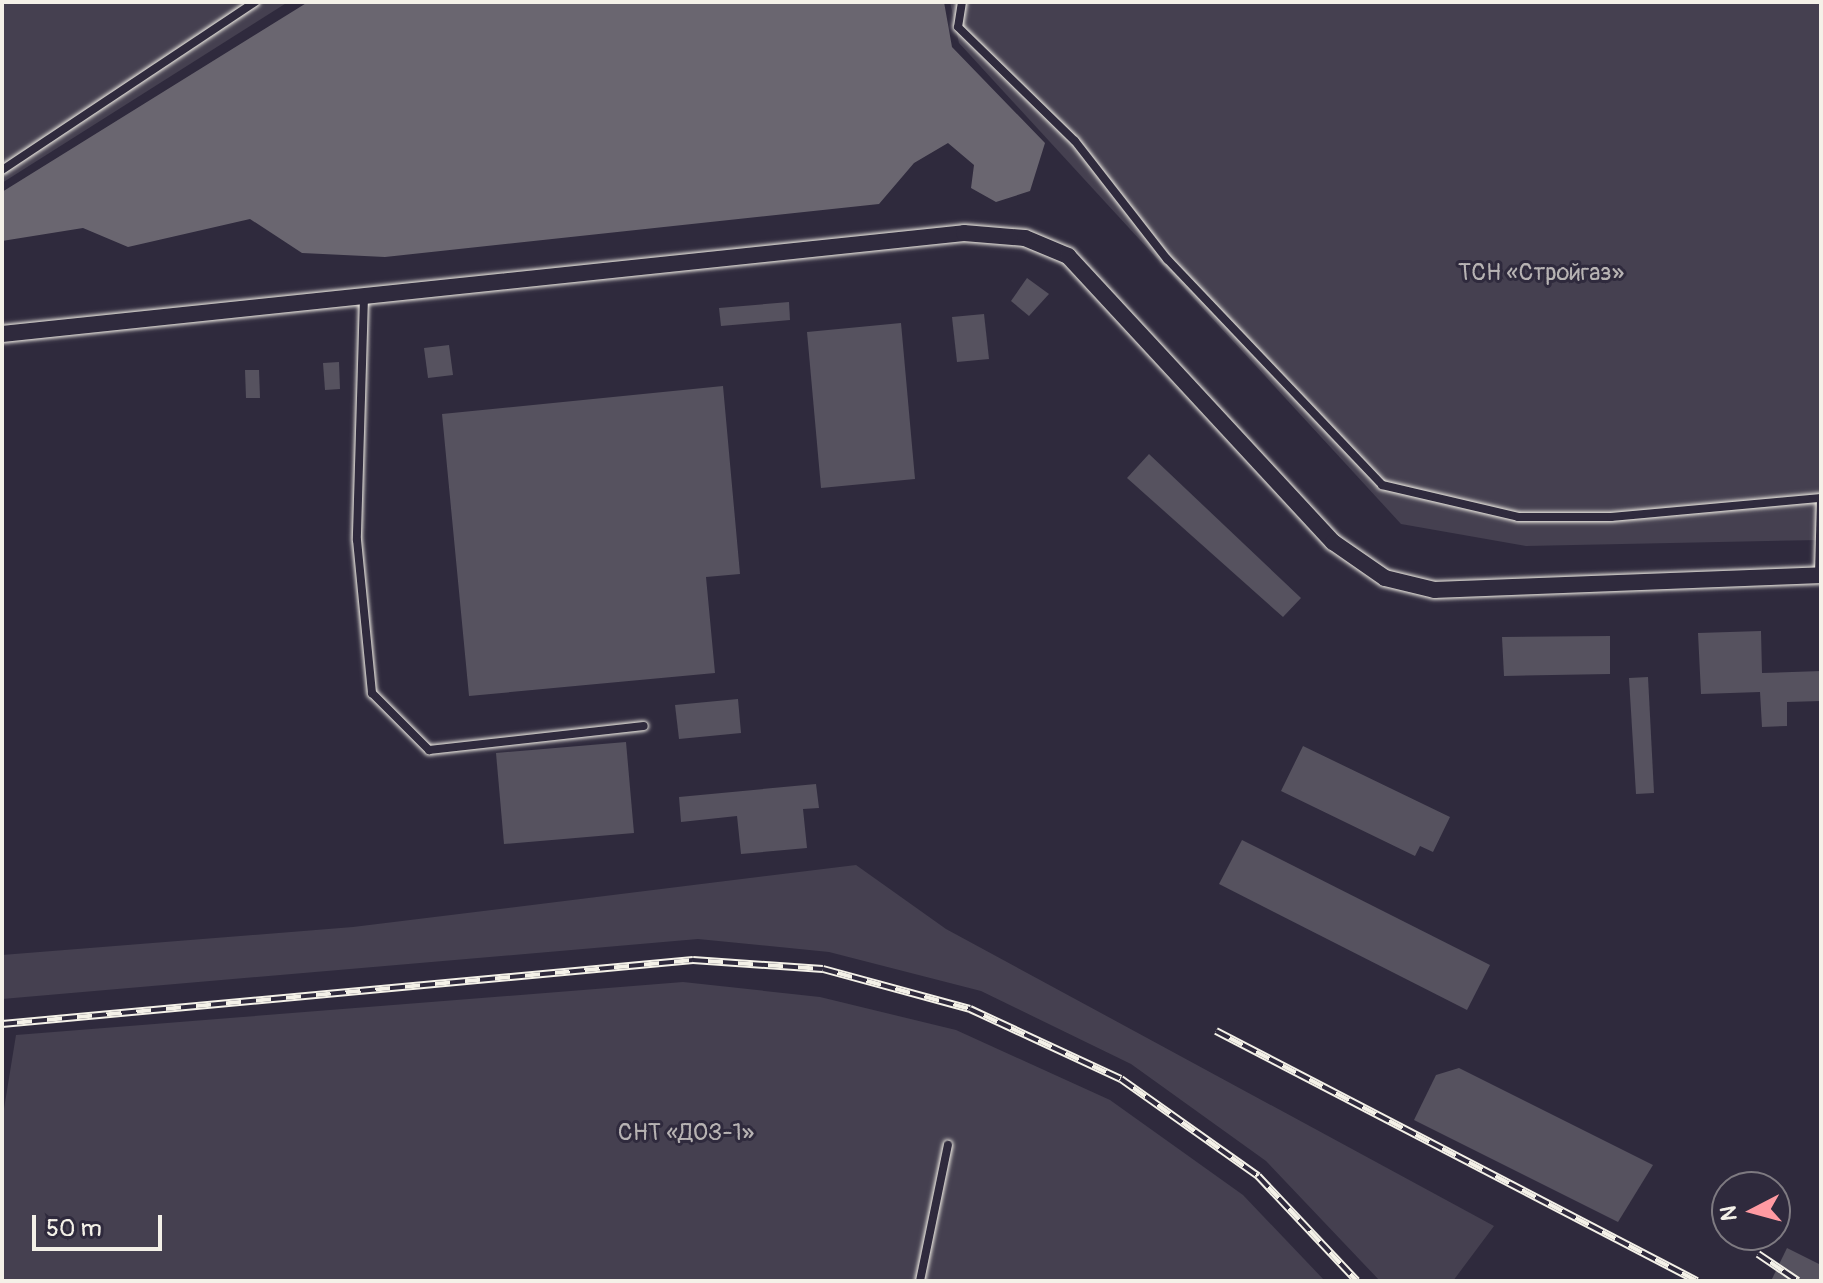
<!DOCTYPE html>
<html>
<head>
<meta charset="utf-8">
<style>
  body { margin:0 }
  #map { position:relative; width:1823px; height:1283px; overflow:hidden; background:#2f2a3d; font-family:Pangolin,sans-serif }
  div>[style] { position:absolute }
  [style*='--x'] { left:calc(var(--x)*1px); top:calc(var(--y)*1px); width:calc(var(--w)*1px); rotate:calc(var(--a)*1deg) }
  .green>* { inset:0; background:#454050 }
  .water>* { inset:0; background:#6a6670 }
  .building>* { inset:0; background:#56525f }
  .roads { filter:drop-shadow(0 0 2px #f4f1e8) drop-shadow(0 0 2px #f4f1e8) }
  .service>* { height:8px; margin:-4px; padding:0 4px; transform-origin:4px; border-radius:4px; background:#2f2a3d }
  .minor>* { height:16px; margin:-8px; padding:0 8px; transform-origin:8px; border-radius:8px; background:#2f2a3d }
  .rail>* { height:8px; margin-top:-4px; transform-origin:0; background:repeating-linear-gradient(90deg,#2f2a3d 0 15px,#f4f1e8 0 30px); box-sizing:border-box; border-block:2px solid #f4f1e8 }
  span { translate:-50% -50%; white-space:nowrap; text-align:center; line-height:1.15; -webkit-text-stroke:6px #2f2a3d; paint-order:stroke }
  .park-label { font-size:24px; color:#b7b3b3 }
  .frame { position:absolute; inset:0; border:4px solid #f4f1e8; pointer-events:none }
  .north { position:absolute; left:1711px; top:1171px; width:80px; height:80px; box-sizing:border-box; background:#2f2a3d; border:2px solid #7e7a81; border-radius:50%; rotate:264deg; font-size:22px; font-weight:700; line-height:32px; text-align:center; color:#f4f1e8 }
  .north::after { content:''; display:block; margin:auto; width:28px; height:36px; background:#ff9aa2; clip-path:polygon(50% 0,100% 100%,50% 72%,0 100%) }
  .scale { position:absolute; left:32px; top:1215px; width:130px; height:36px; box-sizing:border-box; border:4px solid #f4f1e8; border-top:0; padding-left:10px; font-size:24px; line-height:28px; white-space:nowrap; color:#f4f1e8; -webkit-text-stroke:6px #2f2a3d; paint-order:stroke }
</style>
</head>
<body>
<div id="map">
  <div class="green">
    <i style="clip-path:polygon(2px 2px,288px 2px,2px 183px)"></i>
    <i style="clip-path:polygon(950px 2px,1821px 2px,1821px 540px,1526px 546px,1401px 524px,959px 43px)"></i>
    <i style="clip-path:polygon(856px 865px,946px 929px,1494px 1226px,1453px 1281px,1380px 1281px,1266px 1161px,1131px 1064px,981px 991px,829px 952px,698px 939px,2px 999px,2px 955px,353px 927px)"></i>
    <i style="clip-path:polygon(683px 982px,820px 997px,956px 1030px,1110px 1100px,1243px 1195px,1325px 1281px,2px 1281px,2px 1121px,16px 1035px)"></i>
  </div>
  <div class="water">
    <i style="clip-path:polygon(308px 2px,944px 2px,952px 47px,1045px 143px,1030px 191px,996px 202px,971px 188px,974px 165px,948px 143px,914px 163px,879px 204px,385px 257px,302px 253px,250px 219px,128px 247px,83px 228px,2px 241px,2px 192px)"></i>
  </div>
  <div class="building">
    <i style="clip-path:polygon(1027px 278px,1049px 294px,1029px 316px,1011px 301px)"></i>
    <i style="clip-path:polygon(789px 302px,790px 320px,721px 326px,719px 308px)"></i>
    <i style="clip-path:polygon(984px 314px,989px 359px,957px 362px,952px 317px)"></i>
    <i style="clip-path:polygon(901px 323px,915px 479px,821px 488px,807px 332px)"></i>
    <i style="clip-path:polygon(449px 345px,453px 375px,428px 378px,424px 348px)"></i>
    <i style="clip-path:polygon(339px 362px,340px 389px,325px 390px,323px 363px)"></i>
    <i style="clip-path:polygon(245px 370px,259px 370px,260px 398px,246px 398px)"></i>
    <i style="clip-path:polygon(723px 386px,740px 574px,706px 577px,715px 673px,469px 696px,442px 414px)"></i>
    <i style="clip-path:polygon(1149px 454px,1301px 598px,1283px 617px,1127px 478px)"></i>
    <i style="clip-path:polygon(1761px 631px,1762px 673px,1821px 671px,1821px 701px,1787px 702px,1787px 726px,1762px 727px,1760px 692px,1701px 694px,1698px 633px)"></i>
    <i style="clip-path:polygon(1610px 636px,1610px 674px,1504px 676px,1502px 637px)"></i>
    <i style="clip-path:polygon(1648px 677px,1654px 793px,1636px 794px,1629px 678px)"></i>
    <i style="clip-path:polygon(738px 699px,741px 733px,679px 739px,675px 705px)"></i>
    <i style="clip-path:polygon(626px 742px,634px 833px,504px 844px,496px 753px)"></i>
    <i style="clip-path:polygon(1303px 746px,1450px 817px,1433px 852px,1420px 846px,1415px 856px,1281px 791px)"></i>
    <i style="clip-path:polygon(816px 784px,819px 808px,803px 809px,807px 848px,741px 854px,737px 816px,681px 822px,679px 797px)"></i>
    <i style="clip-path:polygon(1242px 840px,1490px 965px,1467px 1010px,1219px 884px)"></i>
    <i style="clip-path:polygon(1459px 1068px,1653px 1165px,1618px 1222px,1414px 1120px,1436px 1075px)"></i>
    <i style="clip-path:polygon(1787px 1248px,1821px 1265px,1821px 1281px,1771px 1281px)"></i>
  </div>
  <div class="roads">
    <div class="service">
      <i style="--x:962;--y:2;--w:25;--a:99"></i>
      <i style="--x:958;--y:27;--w:163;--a:44.3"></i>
      <i style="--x:1075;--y:141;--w:150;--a:52.1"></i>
      <i style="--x:1167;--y:259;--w:312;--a:46.4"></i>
      <i style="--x:1382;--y:485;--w:140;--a:13.2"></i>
      <i style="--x:1518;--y:517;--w:93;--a:0"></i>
      <i style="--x:1611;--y:517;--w:211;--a:-5.2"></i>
      <i style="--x:1821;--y:498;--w:77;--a:91.5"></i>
      <i style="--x:2;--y:170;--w:304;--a:-33.6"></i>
      <i style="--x:364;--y:297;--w:243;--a:91.7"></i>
      <i style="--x:357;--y:540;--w:154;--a:84.4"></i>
      <i style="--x:372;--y:693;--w:81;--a:45"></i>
      <i style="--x:429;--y:750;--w:216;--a:-6.4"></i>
      <i style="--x:920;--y:1281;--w:139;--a:-78.4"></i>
    </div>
    <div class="minor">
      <i style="--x:2;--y:334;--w:967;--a:-5.99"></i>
      <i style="--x:964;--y:233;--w:61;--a:4.7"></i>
      <i style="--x:1025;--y:238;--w:47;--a:22.7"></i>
      <i style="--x:1068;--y:256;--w:390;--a:47.2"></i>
      <i style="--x:1333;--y:542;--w:63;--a:34.7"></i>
      <i style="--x:1385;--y:578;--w:51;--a:13.5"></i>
      <i style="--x:1435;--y:590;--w:386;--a:-2.2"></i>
    </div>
  </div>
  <div class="rail">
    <i style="--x:2;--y:1024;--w:694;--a:-5.29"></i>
    <i style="--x:693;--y:960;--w:130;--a:4"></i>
    <i style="--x:823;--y:969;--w:152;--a:15.2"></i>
    <i style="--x:970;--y:1009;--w:166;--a:24.9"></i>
    <i style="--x:1121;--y:1079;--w:168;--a:35.3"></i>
    <i style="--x:1258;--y:1176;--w:144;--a:46.7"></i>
    <i style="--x:1216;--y:1031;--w:542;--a:27.46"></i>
    <i style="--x:1758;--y:1254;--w:48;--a:34"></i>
  </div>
  <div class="park-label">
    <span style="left:1541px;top:273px">ТСН «Стройгаз»</span>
    <span style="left:686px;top:1133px">СНТ «ДОЗ-1»</span>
  </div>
  <div class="frame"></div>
  <div class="north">N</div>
  <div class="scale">50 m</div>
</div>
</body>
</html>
